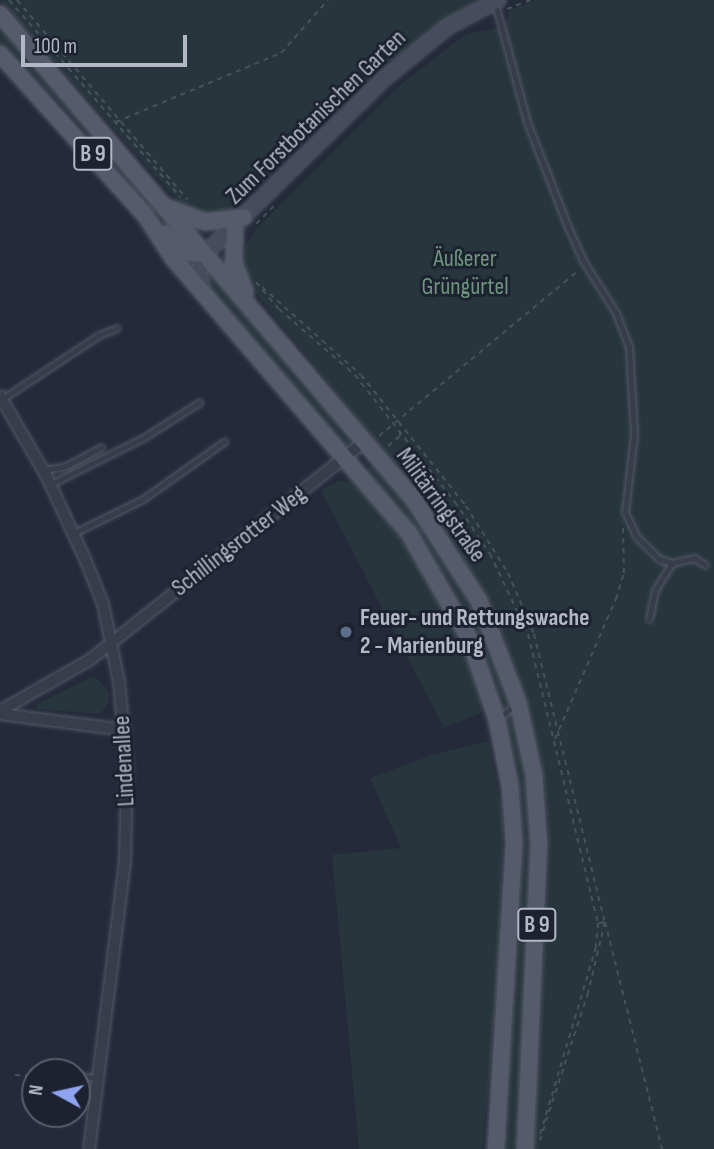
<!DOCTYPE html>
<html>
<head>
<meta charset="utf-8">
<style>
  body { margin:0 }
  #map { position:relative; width:714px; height:1149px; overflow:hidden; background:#252a3b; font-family:"Sofia Sans Condensed",sans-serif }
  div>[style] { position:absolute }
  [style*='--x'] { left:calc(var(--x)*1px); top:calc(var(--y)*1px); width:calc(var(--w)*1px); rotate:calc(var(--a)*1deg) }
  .green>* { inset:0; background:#27363c }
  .path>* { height:2px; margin-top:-1px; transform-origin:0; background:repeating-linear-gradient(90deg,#445359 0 5px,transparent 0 10px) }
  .roads { filter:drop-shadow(0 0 2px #535866) drop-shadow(0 0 2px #535866) }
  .lane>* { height:5px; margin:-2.5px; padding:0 2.5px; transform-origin:2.5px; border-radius:2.5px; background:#383d4b }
  .street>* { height:10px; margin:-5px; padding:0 5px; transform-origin:5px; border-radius:5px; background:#383d4b }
  .secondary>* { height:14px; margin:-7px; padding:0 7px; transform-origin:7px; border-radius:7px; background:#474b5e }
  .primary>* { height:16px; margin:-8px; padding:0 8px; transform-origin:8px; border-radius:8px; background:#565b6b }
  .dots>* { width:19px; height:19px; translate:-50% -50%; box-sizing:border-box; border:4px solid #1d2230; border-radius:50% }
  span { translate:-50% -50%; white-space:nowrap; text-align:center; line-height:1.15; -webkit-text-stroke:6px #1d2230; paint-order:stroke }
  .shield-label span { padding:2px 5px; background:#1d2230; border:2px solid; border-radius:5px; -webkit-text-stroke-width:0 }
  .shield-label { font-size:23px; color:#b4b8c6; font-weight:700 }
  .street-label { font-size:24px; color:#b4b8c6 }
  .park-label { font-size:24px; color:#6d967d }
  .poi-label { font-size:24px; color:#b4b8c6; font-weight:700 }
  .left { translate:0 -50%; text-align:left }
  .north { position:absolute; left:21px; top:1058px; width:70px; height:70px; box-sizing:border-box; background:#1d2230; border:2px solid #595e6c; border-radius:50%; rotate:278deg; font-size:19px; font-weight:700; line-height:28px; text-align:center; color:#b4b8c6 }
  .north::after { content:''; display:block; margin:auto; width:24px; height:32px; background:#8fa3f0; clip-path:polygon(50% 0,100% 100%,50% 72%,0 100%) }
  .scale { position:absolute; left:21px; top:35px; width:166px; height:32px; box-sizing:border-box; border:4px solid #b4b8c6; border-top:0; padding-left:9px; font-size:21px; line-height:24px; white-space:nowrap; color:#b4b8c6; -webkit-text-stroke:5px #1d2230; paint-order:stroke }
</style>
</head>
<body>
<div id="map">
  <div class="green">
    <i style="clip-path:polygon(0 0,478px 0,386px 64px,236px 208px,210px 214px,185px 209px)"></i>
    <i style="clip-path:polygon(536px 0,714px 0,714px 1149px,533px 1149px,550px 849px,543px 771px,519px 679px,501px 630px,458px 550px,426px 504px,256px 293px,244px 276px,240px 256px,256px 229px,400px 85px,466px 34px,505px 27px,510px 10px)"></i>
    <i style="clip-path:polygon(0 26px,179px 236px,185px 246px,76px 120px,0 44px)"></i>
    <i style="clip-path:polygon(213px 275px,351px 437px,349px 444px,342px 444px,208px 288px,206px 276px)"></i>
    <i style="clip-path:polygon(373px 463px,405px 500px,462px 586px,511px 702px,500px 711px,465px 615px,432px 555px,364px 471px)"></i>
    <i style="clip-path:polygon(338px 481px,357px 482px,415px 557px,452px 624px,481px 697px,481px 713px,444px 728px,321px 490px)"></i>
    <i style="clip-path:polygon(94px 676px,109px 692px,109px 702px,100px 714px,37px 709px,37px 704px)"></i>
    <i style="clip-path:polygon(513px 709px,530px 796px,532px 865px,518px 1149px,502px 1149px,520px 858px,502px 719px)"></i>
    <i style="clip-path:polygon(489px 741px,503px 822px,498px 984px,482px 1149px,359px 1149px,332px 855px,401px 848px,370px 778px,432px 755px)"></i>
  </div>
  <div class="path">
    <i style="--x:9;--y:0;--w:261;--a:49"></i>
    <i style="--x:17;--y:0;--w:262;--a:49.5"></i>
    <i style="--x:507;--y:9;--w:25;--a:-21"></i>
    <i style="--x:116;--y:122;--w:179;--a:-22.7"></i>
    <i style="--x:281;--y:53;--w:71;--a:-48.4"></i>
    <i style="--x:256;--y:224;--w:25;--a:-45"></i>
    <i style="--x:256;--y:282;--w:35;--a:50"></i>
    <i style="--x:279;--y:309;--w:101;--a:41"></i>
    <i style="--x:355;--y:375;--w:162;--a:51.8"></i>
    <i style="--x:455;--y:502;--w:63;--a:56.1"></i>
    <i style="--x:490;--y:554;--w:89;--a:64.6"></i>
    <i style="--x:528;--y:634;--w:297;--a:76.4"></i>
    <i style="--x:598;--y:923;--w:24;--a:95"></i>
    <i style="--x:596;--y:947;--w:196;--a:106.6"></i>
    <i style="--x:262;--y:287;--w:132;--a:41.6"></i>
    <i style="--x:361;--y:375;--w:168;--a:51.3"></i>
    <i style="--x:466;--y:506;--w:79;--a:57.9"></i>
    <i style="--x:508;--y:573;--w:66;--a:66.9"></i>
    <i style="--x:534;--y:634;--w:297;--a:76.2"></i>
    <i style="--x:605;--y:922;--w:73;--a:103.5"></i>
    <i style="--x:588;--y:993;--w:158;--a:108.1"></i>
    <i style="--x:379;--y:436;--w:260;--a:-39.7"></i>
    <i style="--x:388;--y:446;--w:16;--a:-40"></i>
    <i style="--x:400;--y:436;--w:7;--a:-90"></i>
    <i style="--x:555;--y:739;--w:153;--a:-66.5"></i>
    <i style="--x:616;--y:599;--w:27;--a:-73"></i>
    <i style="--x:624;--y:573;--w:45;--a:-91.3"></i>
    <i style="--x:599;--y:923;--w:6;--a:-9"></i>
    <i style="--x:605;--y:922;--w:234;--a:75.9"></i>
    <i style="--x:15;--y:1075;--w:14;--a:4"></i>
    <i style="--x:29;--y:1076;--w:12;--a:-35"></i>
    <i style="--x:39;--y:1069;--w:10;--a:17"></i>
  </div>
  <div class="roads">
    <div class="lane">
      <i style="--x:495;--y:3;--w:123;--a:74.9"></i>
      <i style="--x:527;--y:122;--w:113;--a:68.7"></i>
      <i style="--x:568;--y:227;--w:35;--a:66"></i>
      <i style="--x:582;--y:259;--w:64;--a:57.8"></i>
      <i style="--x:616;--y:313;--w:36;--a:69"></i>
      <i style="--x:629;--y:347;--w:88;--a:86.7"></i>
      <i style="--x:634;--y:435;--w:78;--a:96.7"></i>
      <i style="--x:625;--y:512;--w:26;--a:65"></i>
      <i style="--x:636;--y:536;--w:33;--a:45"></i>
      <i style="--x:659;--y:559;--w:14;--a:17"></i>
      <i style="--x:672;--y:563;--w:23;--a:-13"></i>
      <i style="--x:694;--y:558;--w:13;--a:32"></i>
      <i style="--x:2;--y:399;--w:116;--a:-33.4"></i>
      <i style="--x:99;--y:335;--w:19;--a:-21"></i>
      <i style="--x:44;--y:470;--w:22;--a:-10"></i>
      <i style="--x:66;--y:466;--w:40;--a:-28"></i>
      <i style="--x:51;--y:484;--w:103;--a:-26.6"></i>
      <i style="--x:143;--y:438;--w:67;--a:-32.3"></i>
      <i style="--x:74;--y:533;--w:77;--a:-26.2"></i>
      <i style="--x:143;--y:499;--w:100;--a:-35.3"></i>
      <i style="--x:649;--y:619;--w:30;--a:-78"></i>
      <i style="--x:655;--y:590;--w:32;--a:-58"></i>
      <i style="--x:499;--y:718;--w:22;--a:-39"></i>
      <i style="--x:77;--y:1076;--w:19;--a:6"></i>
    </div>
    <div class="street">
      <i style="--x:0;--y:396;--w:91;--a:59.8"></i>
      <i style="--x:46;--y:475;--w:93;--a:65.1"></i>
      <i style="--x:85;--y:559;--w:48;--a:68.2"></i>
      <i style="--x:103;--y:604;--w:80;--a:78.4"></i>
      <i style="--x:119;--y:682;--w:85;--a:84.6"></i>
      <i style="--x:127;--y:767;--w:94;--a:91.2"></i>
      <i style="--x:125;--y:861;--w:290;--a:97.1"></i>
      <i style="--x:0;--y:711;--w:105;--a:-29.7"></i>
      <i style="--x:91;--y:659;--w:350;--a:-38.5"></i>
      <i style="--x:0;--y:714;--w:126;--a:7.3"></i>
    </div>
    <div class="secondary">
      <i style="--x:203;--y:292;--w:19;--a:-102"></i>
      <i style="--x:199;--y:273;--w:19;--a:-74"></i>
      <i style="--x:204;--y:255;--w:255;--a:-44.4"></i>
      <i style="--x:386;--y:77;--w:79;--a:-39.3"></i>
      <i style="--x:447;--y:27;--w:58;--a:-27.9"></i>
    </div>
    <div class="primary">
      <i style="--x:0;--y:14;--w:638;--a:49.57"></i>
      <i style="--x:414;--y:500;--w:120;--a:57.2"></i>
      <i style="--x:479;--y:601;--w:108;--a:68.9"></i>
      <i style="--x:518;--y:702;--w:75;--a:77.6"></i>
      <i style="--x:534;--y:775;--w:69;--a:85.9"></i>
      <i style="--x:539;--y:844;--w:305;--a:92.6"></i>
      <i style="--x:0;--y:54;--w:217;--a:48"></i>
      <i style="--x:145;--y:215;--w:51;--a:56.9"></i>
      <i style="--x:173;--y:258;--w:365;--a:49.4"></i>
      <i style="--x:410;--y:535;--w:119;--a:60.2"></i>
      <i style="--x:469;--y:638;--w:87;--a:71.1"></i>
      <i style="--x:497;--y:720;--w:67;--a:78.9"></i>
      <i style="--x:510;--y:786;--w:57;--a:86"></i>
      <i style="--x:514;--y:843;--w:307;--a:93.4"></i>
      <i style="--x:166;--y:207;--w:42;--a:21"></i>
      <i style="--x:205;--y:222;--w:39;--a:-7"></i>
      <i style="--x:235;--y:226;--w:37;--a:92"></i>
      <i style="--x:234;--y:263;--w:31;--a:69"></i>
      <i style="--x:165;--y:234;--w:25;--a:42"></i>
      <i style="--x:184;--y:251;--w:20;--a:11"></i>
    </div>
  </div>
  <div class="dots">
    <i style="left:346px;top:632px;background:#5c6f8a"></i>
  </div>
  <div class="shield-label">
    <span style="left:93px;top:154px">B 9</span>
    <span style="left:537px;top:925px">B 9</span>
  </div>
  <div class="street-label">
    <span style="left:316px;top:117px;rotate:-44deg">Zum Forstbotanischen Garten</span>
    <span style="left:441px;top:505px;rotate:54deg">Militärringstraße</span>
    <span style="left:239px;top:541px;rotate:-38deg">Schillingsrotter Weg</span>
    <span style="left:124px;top:761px;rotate:-93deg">Lindenallee</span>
  </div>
  <div class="park-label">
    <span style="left:465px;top:273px">Äußerer<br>Grüngürtel</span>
  </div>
  <div class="poi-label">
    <span class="left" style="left:360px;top:632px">Feuer- und Rettungswache<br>2 - Marienburg</span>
  </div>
  <div class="north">N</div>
  <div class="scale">100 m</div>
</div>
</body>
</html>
